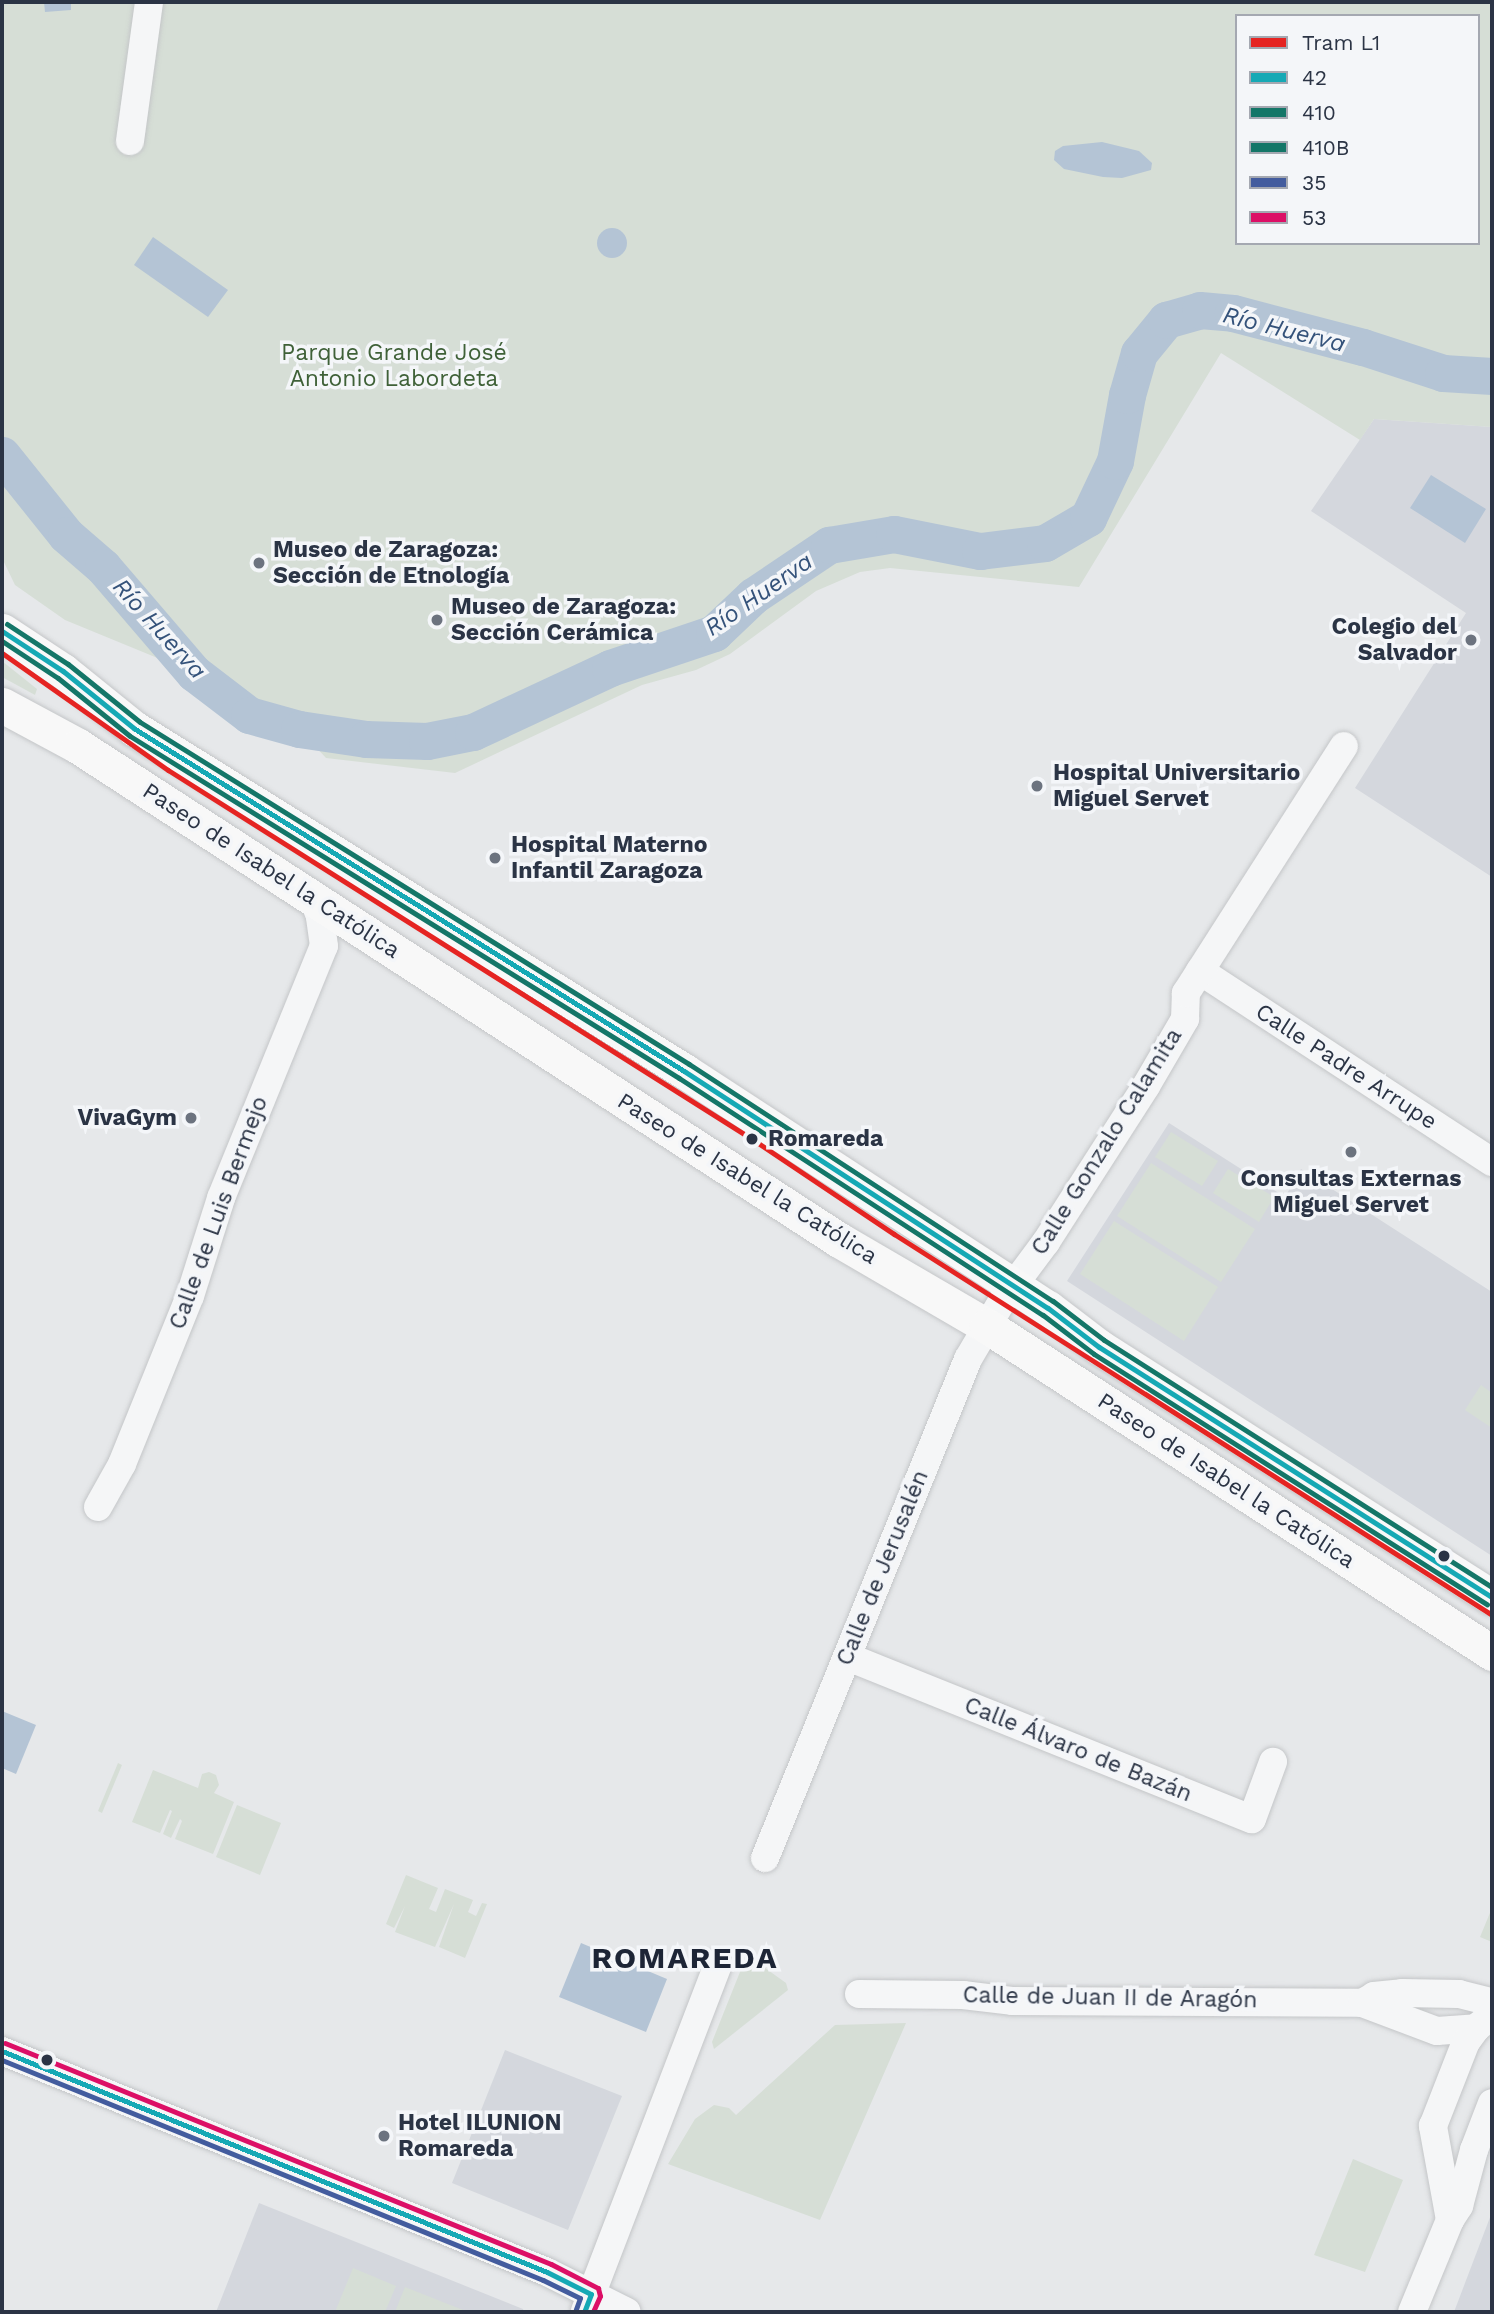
<!DOCTYPE html>
<html>
<head>
<meta charset="utf-8">
<style>
  body { margin:0 }
  #map { position:relative; width:1494px; height:2314px; overflow:hidden; background:#e6e8ea; font-family:"Work Sans",sans-serif }
  div>[style] { position:absolute }
  [style*='--x'] { left:calc(var(--x)*1px); top:calc(var(--y)*1px); width:calc(var(--w)*1px); rotate:calc(var(--a)*1deg) }
  .built>* { inset:0; background:#d4d7dd }
  .green>* { inset:0; background:#d6ded6 }
  .water>* { inset:0; background:#b4c4d5 }
  .round { border-radius:50% }
  .river>* { height:37px; margin:-18.5px; padding:0 18.5px; transform-origin:18.5px; border-radius:18.5px; background:#b4c4d5 }
  .roads { filter:drop-shadow(0 0 2px #c4c6c8) drop-shadow(0 0 2px #c4c6c8) }
  .minor>* { height:28px; margin:-14px; padding:0 14px; transform-origin:14px; border-radius:14px; background:#f5f6f7 }
  .major>* { height:35px; margin:-17.5px; padding:0 17.5px; transform-origin:17.5px; border-radius:17.5px; background:#f8f8f8 }
  .bus-1>* { height:5px; margin:-2.5px; padding:0 2.5px; transform-origin:2.5px; border-radius:2.5px; background:#16a9b5 }
  .bus-2>* { height:5px; margin:-2.5px; padding:0 2.5px; transform-origin:2.5px; border-radius:2.5px; background:#147668 }
  .bus-3>* { height:5px; margin:-2.5px; padding:0 2.5px; transform-origin:2.5px; border-radius:2.5px; background:#147668 }
  .bus-4>* { height:5px; margin:-2.5px; padding:0 2.5px; transform-origin:2.5px; border-radius:2.5px; background:#435c9e }
  .bus-5>* { height:5px; margin:-2.5px; padding:0 2.5px; transform-origin:2.5px; border-radius:2.5px; background:#dc0f66 }
  .tram-1>* { height:5px; margin:-2.5px; padding:0 2.5px; transform-origin:2.5px; border-radius:2.5px; background:#e52422 }
  .dots>* { width:19px; height:19px; translate:-50% -50%; box-sizing:border-box; border:4px solid #f4f6f9; border-radius:50% }
  span { translate:-50% -50%; white-space:nowrap; text-align:center; line-height:1.15; -webkit-text-stroke:7px #f4f6f9; paint-order:stroke }
  .park-label { font-size:23px; color:#3f6138 }
  .poi-label { font-size:23px; color:#2b3445; font-weight:700 }
  .left { translate:0 -50%; text-align:left }
  .right { translate:-100% -50%; text-align:right }
  .street-label { font-size:23px; color:#2b3445 }
  .stop-label { font-size:23px; color:#2b3445; font-weight:700 }
  .water-label { font-size:24px; color:#34527a; font-style:italic }
  .district-label { font-size:30px; color:#1d2536; font-weight:700; letter-spacing:2px }
  .frame { position:absolute; inset:0; border:4px solid #2b3445; pointer-events:none }
  .legend { position:absolute; left:1235px; top:14px; width:245px; height:231px; box-sizing:border-box; background:#f4f6f9; border:2px solid #a4a8b1; margin:0; padding:9px 12px; list-style:none; font-size:21px; color:#2b3445 }
  .legend li { display:flex; align-items:center; gap:14px; height:35px }
  .legend b { width:35px; border:2px solid #a4a8b1 }
</style>
</head>
<body>
<div id="map">
  <div class="built">
    <i style="clip-path:polygon(1374px 419px,1492px 427px,1492px 877px,1355px 788px,1466px 613px,1311px 511px)"></i>
    <i style="clip-path:polygon(1169px 1123px,1285px 1197px,1301px 1169px,1492px 1292px,1492px 1556px,1067px 1281px)"></i>
    <i style="clip-path:polygon(505px 2050px,622px 2096px,568px 2230px,452px 2183px)"></i>
    <i style="clip-path:polygon(259px 2203px,523px 2309px,524px 2312px,216px 2312px)"></i>
    <i style="clip-path:polygon(1492px 2212px,1492px 2312px,1454px 2312px)"></i>
  </div>
  <div class="green">
    <i style="clip-path:polygon(evenodd,2px 2px,1492px 2px,1492px 427px,1374px 419px,1360px 440px,1221px 353px,1079px 587px,890px 568px,860px 572px,816px 591px,730px 654px,696px 670px,642px 685px,455px 773px,326px 758px,299px 729px,249px 715px,194px 673px,65px 620px,15px 585px,2px 558px,2px 2px,1237px 16px,1478px 16px,1478px 243px,1237px 243px,1237px 16px,2px 2px,319px 732px,396px 738px,465px 733px,427px 741px,366px 739px,319px 732px)"></i>
    <i style="clip-path:polygon(2px 661px,37px 689px,35px 695px,2px 677px)"></i>
    <i style="clip-path:polygon(1171px 1132px,1218px 1161px,1202px 1186px,1155px 1157px)"></i>
    <i style="clip-path:polygon(1151px 1163px,1255px 1229px,1221px 1282px,1117px 1216px)"></i>
    <i style="clip-path:polygon(1228px 1169px,1274px 1197px,1259px 1222px,1213px 1193px)"></i>
    <i style="clip-path:polygon(1114px 1221px,1218px 1287px,1184px 1341px,1080px 1274px)"></i>
    <i style="clip-path:polygon(1481px 1385px,1492px 1393px,1492px 1428px,1465px 1410px)"></i>
    <i style="clip-path:polygon(118px 1763px,122px 1765px,102px 1813px,98px 1811px)"></i>
    <i style="clip-path:polygon(153px 1770px,198px 1788px,202px 1774px,209px 1772px,216px 1775px,219px 1785px,214px 1793px,234px 1802px,213px 1854px,175px 1839px,182px 1821px,180px 1819px,171px 1838px,163px 1834px,172px 1811px,170px 1810px,160px 1833px,132px 1822px)"></i>
    <i style="clip-path:polygon(237px 1805px,281px 1823px,260px 1875px,216px 1857px)"></i>
    <i style="clip-path:polygon(406px 1875px,438px 1888px,429px 1909px,436px 1912px,445px 1889px,473px 1900px,468px 1912px,476px 1916px,482px 1903px,487px 1904px,465px 1958px,439px 1947px,454px 1904px,435px 1947px,395px 1932px,405px 1906px,394px 1928px,386px 1924px)"></i>
    <i style="clip-path:polygon(1492px 1908px,1492px 1942px,1480px 1937px)"></i>
    <i style="clip-path:polygon(750px 1957px,786px 1983px,788px 1990px,714px 2049px,712px 2042px,744px 1962px)"></i>
    <i style="clip-path:polygon(906px 2023px,820px 2220px,668px 2164px,695px 2119px,714px 2105px,729px 2108px,736px 2115px,835px 2025px)"></i>
    <i style="clip-path:polygon(1353px 2159px,1403px 2180px,1365px 2272px,1314px 2255px)"></i>
    <i style="clip-path:polygon(353px 2268px,396px 2286px,385px 2312px,335px 2312px)"></i>
    <i style="clip-path:polygon(405px 2287px,468px 2312px,395px 2312px)"></i>
  </div>
  <div class="water">
    <i style="clip-path:polygon(44px 2px,71px 2px,71px 10px,45px 12px)"></i>
    <i style="clip-path:polygon(1102px 142px,1139px 151px,1152px 163px,1151px 170px,1122px 178px,1103px 177px,1064px 169px,1054px 160px,1055px 151px,1063px 146px)"></i>
    <i class="round" style="left:597px;top:228px;width:30px;height:30px"></i>
    <i style="clip-path:polygon(153px 237px,228px 290px,208px 317px,134px 265px)"></i>
    <i style="clip-path:polygon(1431px 475px,1486px 509px,1465px 543px,1410px 508px)"></i>
    <i style="clip-path:polygon(2px 1711px,36px 1725px,16px 1774px,2px 1768px)"></i>
    <i style="clip-path:polygon(581px 1943px,667px 1979px,646px 2032px,559px 1997px)"></i>
  </div>
  <div class="river">
    <i style="--x:2;--y:455;--w:102;--a:51.3"></i>
    <i style="--x:66;--y:535;--w:49;--a:40.9"></i>
    <i style="--x:103;--y:567;--w:140;--a:49.4"></i>
    <i style="--x:194;--y:673;--w:69;--a:37.4"></i>
    <i style="--x:249;--y:715;--w:52;--a:15.6"></i>
    <i style="--x:299;--y:729;--w:68;--a:8.5"></i>
    <i style="--x:366;--y:739;--w:61;--a:1.9"></i>
    <i style="--x:427;--y:741;--w:47;--a:-11.1"></i>
    <i style="--x:473;--y:732;--w:151;--a:-25"></i>
    <i style="--x:610;--y:668;--w:110;--a:-18.6"></i>
    <i style="--x:714;--y:633;--w:54;--a:-43.5"></i>
    <i style="--x:753;--y:596;--w:92;--a:-33.9"></i>
    <i style="--x:829;--y:545;--w:66;--a:-9.6"></i>
    <i style="--x:894;--y:534;--w:88;--a:11.2"></i>
    <i style="--x:980;--y:551;--w:65;--a:-7"></i>
    <i style="--x:1045;--y:543;--w:50;--a:-30.2"></i>
    <i style="--x:1088;--y:518;--w:63;--a:-64.7"></i>
    <i style="--x:1115;--y:461;--w:67;--a:-79.7"></i>
    <i style="--x:1127;--y:395;--w:44;--a:-74.1"></i>
    <i style="--x:1139;--y:353;--w:43;--a:-50.7"></i>
    <i style="--x:1166;--y:320;--w:35;--a:-16"></i>
    <i style="--x:1200;--y:310;--w:33;--a:5"></i>
    <i style="--x:1233;--y:313;--w:134;--a:14.7"></i>
    <i style="--x:1363;--y:347;--w:84;--a:18"></i>
    <i style="--x:1443;--y:373;--w:49;--a:3.5"></i>
  </div>
  <div class="roads">
    <div class="minor">
      <i style="--x:130;--y:141;--w:140;--a:-82.2"></i>
      <i style="--x:1200;--y:971;--w:349;--a:33.2"></i>
      <i style="--x:98;--y:1507;--w:49;--a:-60.8"></i>
      <i style="--x:122;--y:1464;--w:181;--a:-68"></i>
      <i style="--x:190;--y:1296;--w:103;--a:-72.4"></i>
      <i style="--x:221;--y:1198;--w:272;--a:-67.8"></i>
      <i style="--x:324;--y:946;--w:30;--a:-98"></i>
      <i style="--x:320;--y:916;--w:24;--a:-112"></i>
      <i style="--x:848;--y:1657;--w:435;--a:21.9"></i>
      <i style="--x:1252;--y:1819;--w:61;--a:-69.8"></i>
      <i style="--x:765;--y:1858;--w:539;--a:-67.86"></i>
      <i style="--x:968;--y:1359;--w:67;--a:-59.6"></i>
      <i style="--x:1002;--y:1301;--w:74;--a:-53.3"></i>
      <i style="--x:1046;--y:1242;--w:185;--a:-57.3"></i>
      <i style="--x:1146;--y:1086;--w:78;--a:-59.8"></i>
      <i style="--x:1185;--y:1019;--w:26;--a:-88"></i>
      <i style="--x:1186;--y:993;--w:293;--a:-57.4"></i>
      <i style="--x:859;--y:1994;--w:104;--a:0.6"></i>
      <i style="--x:963;--y:1995;--w:49;--a:7"></i>
      <i style="--x:1012;--y:2001;--w:350;--a:0.3"></i>
      <i style="--x:1362;--y:2003;--w:80;--a:20.5"></i>
      <i style="--x:1437;--y:2031;--w:39;--a:-4"></i>
      <i style="--x:1362;--y:2003;--w:14;--a:-30"></i>
      <i style="--x:1374;--y:1996;--w:28;--a:-6"></i>
      <i style="--x:1402;--y:1993;--w:57;--a:1"></i>
      <i style="--x:1459;--y:1994;--w:34;--a:14"></i>
      <i style="--x:2;--y:2051;--w:588;--a:22.07"></i>
      <i style="--x:547;--y:2272;--w:89;--a:26.6"></i>
      <i style="--x:1450;--y:2220;--w:96;--a:-100.3"></i>
      <i style="--x:1433;--y:2126;--w:90;--a:-68.6"></i>
      <i style="--x:1466;--y:2042;--w:17;--a:-54"></i>
      <i style="--x:1476;--y:2028;--w:21;--a:-39"></i>
      <i style="--x:585;--y:2311;--w:372;--a:-69"></i>
      <i style="--x:1412;--y:2312;--w:100;--a:-67.6"></i>
      <i style="--x:1450;--y:2220;--w:17;--a:-57"></i>
      <i style="--x:1459;--y:2206;--w:58;--a:-75"></i>
      <i style="--x:1474;--y:2150;--w:50;--a:-69"></i>
    </div>
    <div class="major">
      <i style="--x:2;--y:631;--w:73;--a:33.3"></i>
      <i style="--x:63;--y:671;--w:92;--a:38.9"></i>
      <i style="--x:135;--y:729;--w:647;--a:31.92"></i>
      <i style="--x:684;--y:1071;--w:434;--a:33.1"></i>
      <i style="--x:1048;--y:1308;--w:64;--a:37.4"></i>
      <i style="--x:1099;--y:1347;--w:466;--a:32.5"></i>
      <i style="--x:2;--y:705;--w:86;--a:28.3"></i>
      <i style="--x:78;--y:746;--w:907;--a:32.99"></i>
      <i style="--x:839;--y:1240;--w:171;--a:30.2"></i>
      <i style="--x:987;--y:1326;--w:602;--a:32.92"></i>
    </div>
  </div>
  <div class="bus-1">
    <i style="--x:2;--y:631;--w:73;--a:33.3"></i>
    <i style="--x:63;--y:671;--w:92;--a:38.9"></i>
    <i style="--x:135;--y:729;--w:647;--a:31.92"></i>
    <i style="--x:684;--y:1071;--w:434;--a:33.1"></i>
    <i style="--x:1048;--y:1308;--w:64;--a:37.4"></i>
    <i style="--x:1099;--y:1347;--w:466;--a:32.5"></i>
    <i style="--x:2;--y:2051;--w:588;--a:22.07"></i>
    <i style="--x:547;--y:2272;--w:49;--a:26.6"></i>
    <i style="--x:591;--y:2294;--w:19;--a:111"></i>
  </div>
  <div class="bus-2">
    <i style="--x:2;--y:641;--w:67;--a:33.5"></i>
    <i style="--x:58;--y:678;--w:92;--a:38.9"></i>
    <i style="--x:130;--y:736;--w:647;--a:31.92"></i>
    <i style="--x:679;--y:1078;--w:434;--a:33.1"></i>
    <i style="--x:1043;--y:1315;--w:64;--a:37.4"></i>
    <i style="--x:1094;--y:1354;--w:466;--a:32.5"></i>
  </div>
  <div class="bus-3">
    <i style="--x:7;--y:624;--w:73;--a:33.3"></i>
    <i style="--x:68;--y:664;--w:92;--a:38.9"></i>
    <i style="--x:140;--y:722;--w:647;--a:31.92"></i>
    <i style="--x:689;--y:1064;--w:434;--a:33.1"></i>
    <i style="--x:1053;--y:1301;--w:64;--a:37.4"></i>
    <i style="--x:1104;--y:1340;--w:460;--a:32.5"></i>
  </div>
  <div class="bus-4">
    <i style="--x:2;--y:2060;--w:584;--a:22.13"></i>
    <i style="--x:543;--y:2280;--w:41;--a:25.9"></i>
    <i style="--x:580;--y:2298;--w:12;--a:110"></i>
  </div>
  <div class="bus-5">
    <i style="--x:5;--y:2043;--w:589;--a:22.04"></i>
    <i style="--x:551;--y:2264;--w:53;--a:27.1"></i>
    <i style="--x:598;--y:2288;--w:8;--a:76"></i>
    <i style="--x:600;--y:2296;--w:17;--a:114"></i>
  </div>
  <div class="tram-1">
    <i style="--x:2;--y:653;--w:203;--a:35.2"></i>
    <i style="--x:168;--y:770;--w:691;--a:32.29"></i>
    <i style="--x:752;--y:1139;--w:171;--a:33.8"></i>
    <i style="--x:894;--y:1234;--w:709;--a:32.5"></i>
  </div>
  <div class="dots">
    <i style="left:259px;top:563px;background:#6c737f"></i>
    <i style="left:437px;top:620px;background:#6c737f"></i>
    <i style="left:1471px;top:640px;background:#6c737f"></i>
    <i style="left:1037px;top:786px;background:#6c737f"></i>
    <i style="left:495px;top:858px;background:#6c737f"></i>
    <i style="left:191px;top:1118px;background:#6c737f"></i>
    <i style="left:752px;top:1139px;background:#2b3445"></i>
    <i style="left:1351px;top:1152px;background:#6c737f"></i>
    <i style="left:1444px;top:1556px;background:#2b3445"></i>
    <i style="left:47px;top:2060px;background:#2b3445"></i>
    <i style="left:384px;top:2136px;background:#6c737f"></i>
  </div>
  <div class="park-label">
    <span style="left:394px;top:366px">Parque Grande José<br>Antonio Labordeta</span>
  </div>
  <div class="poi-label">
    <span class="left" style="left:273px;top:563px">Museo de Zaragoza:<br>Sección de Etnología</span>
    <span class="left" style="left:451px;top:620px">Museo de Zaragoza:<br>Sección Cerámica</span>
    <span class="right" style="left:1457px;top:640px">Colegio del<br>Salvador</span>
    <span class="left" style="left:1053px;top:786px">Hospital Universitario<br>Miguel Servet</span>
    <span class="left" style="left:511px;top:858px">Hospital Materno<br>Infantil Zaragoza</span>
    <span class="right" style="left:177px;top:1118px">VivaGym</span>
    <span style="left:1351px;top:1192px">Consultas Externas<br>Miguel Servet</span>
    <span class="left" style="left:398px;top:2136px">Hotel ILUNION<br>Romareda</span>
  </div>
  <div class="street-label">
    <span style="left:271px;top:871px;rotate:33deg">Paseo de Isabel la Católica</span>
    <span style="left:1346px;top:1067px;rotate:33deg">Calle Padre Arrupe</span>
    <span style="left:1107px;top:1142px;rotate:-58deg">Calle Gonzalo Calamita</span>
    <span style="left:747px;top:1179px;rotate:32deg">Paseo de Isabel la Católica</span>
    <span style="left:219px;top:1213px;rotate:-70deg">Calle de Luis Bermejo</span>
    <span style="left:1226px;top:1481px;rotate:33deg">Paseo de Isabel la Católica</span>
    <span style="left:883px;top:1568px;rotate:-68deg">Calle de Jerusalén</span>
    <span style="left:1078px;top:1750px;rotate:22deg">Calle Álvaro de Bazán</span>
    <span style="left:1110px;top:1998px;rotate:1deg">Calle de Juan II de Aragón</span>
  </div>
  <div class="stop-label">
    <span class="left" style="left:768px;top:1139px">Romareda</span>
  </div>
  <div class="water-label">
    <span style="left:1284px;top:330px;rotate:14deg">Río Huerva</span>
    <span style="left:759px;top:595px;rotate:-35deg">Río Huerva</span>
    <span style="left:159px;top:629px;rotate:48deg">Río Huerva</span>
  </div>
  <div class="district-label">
    <span style="left:685px;top:1958px">ROMAREDA</span>
  </div>
  <div class="frame"></div>
  <ul class="legend">
  <li><b style="height:9px;background:#e52422"></b>Tram L1</li>
  <li><b style="height:9px;background:#16a9b5"></b>42</li>
  <li><b style="height:9px;background:#147668"></b>410</li>
  <li><b style="height:9px;background:#147668"></b>410B</li>
  <li><b style="height:9px;background:#435c9e"></b>35</li>
  <li><b style="height:9px;background:#dc0f66"></b>53</li>
  </ul>
</div>
</body>
</html>
